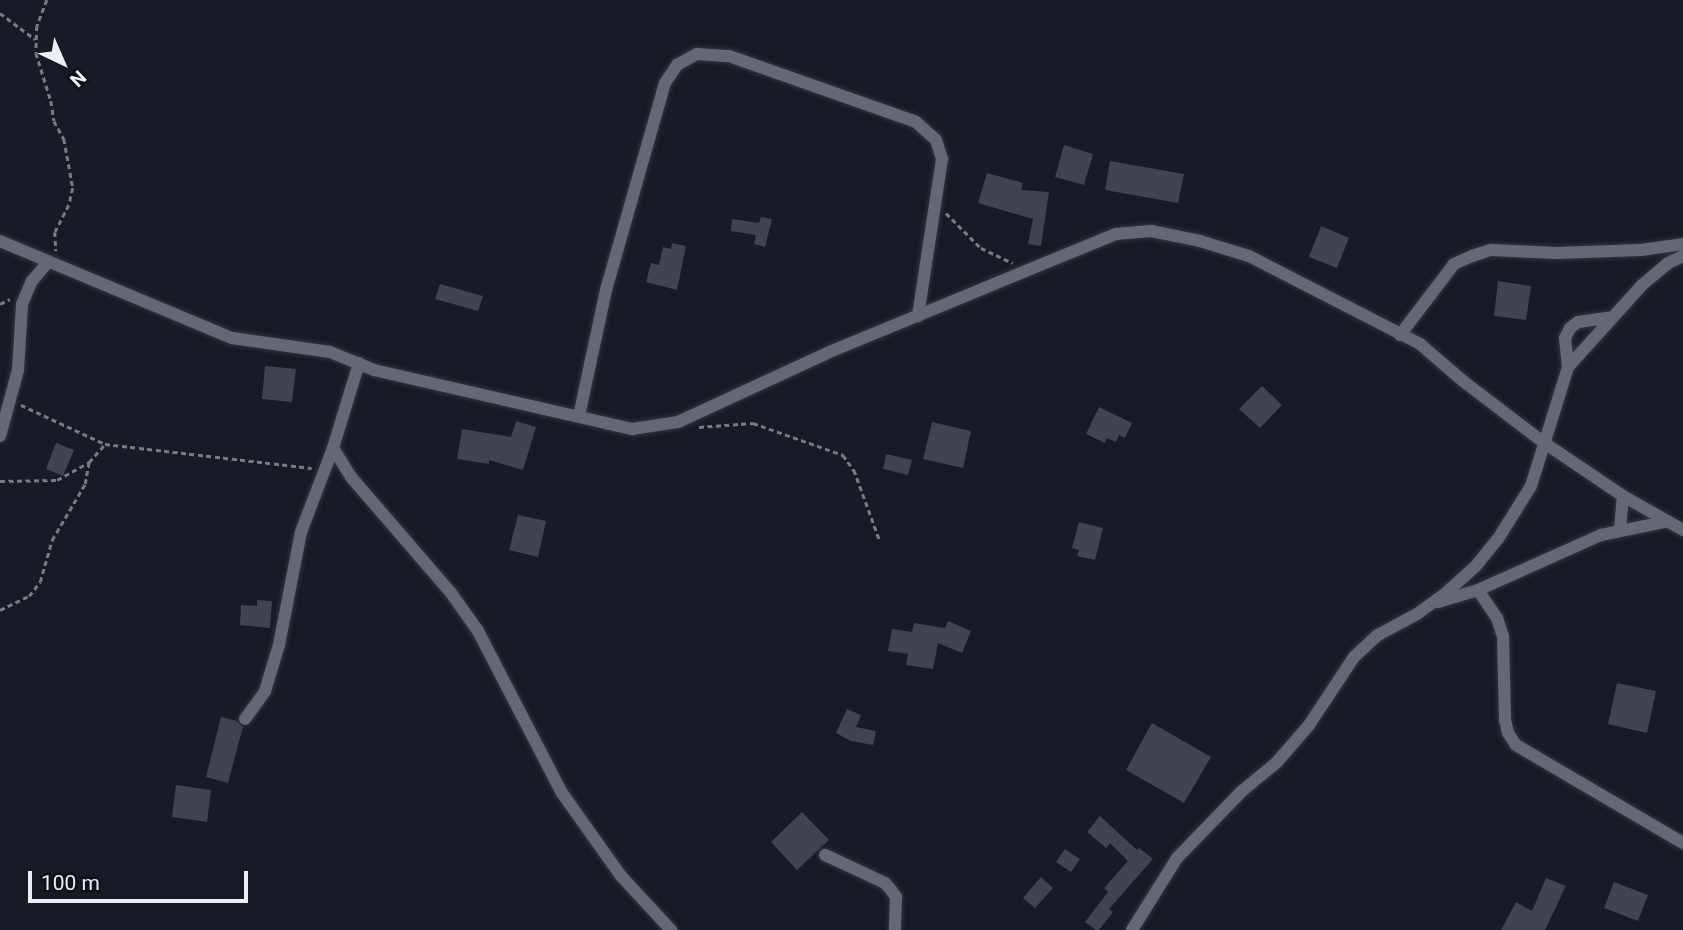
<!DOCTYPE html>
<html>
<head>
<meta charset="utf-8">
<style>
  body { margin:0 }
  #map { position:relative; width:1683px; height:930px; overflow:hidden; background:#181a25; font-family:Roboto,sans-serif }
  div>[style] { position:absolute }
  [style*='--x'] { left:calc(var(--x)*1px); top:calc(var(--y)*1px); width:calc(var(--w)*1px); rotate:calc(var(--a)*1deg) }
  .building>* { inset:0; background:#404350 }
  .path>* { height:2.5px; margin-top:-1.25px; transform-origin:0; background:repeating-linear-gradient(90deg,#787a84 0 5px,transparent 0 8.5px) }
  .roads { filter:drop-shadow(0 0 2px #34343d) drop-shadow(0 0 2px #34343d) }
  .street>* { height:12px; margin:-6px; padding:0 6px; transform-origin:6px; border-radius:6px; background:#656775 }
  span { translate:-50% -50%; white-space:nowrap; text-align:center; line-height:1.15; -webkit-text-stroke:5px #0f111c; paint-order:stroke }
  .north { position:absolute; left:28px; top:28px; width:70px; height:70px; -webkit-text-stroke:5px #0f111c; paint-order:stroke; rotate:136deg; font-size:19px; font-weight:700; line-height:28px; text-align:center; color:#eef0f8 }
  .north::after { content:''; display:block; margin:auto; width:24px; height:32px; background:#eef0f8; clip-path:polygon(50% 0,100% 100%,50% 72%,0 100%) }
  .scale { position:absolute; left:28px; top:871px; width:220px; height:32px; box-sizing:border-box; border:4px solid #eef0f8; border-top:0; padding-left:9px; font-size:21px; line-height:24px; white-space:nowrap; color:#eef0f8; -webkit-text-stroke:5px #0f111c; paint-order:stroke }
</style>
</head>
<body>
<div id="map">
  <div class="building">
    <i style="clip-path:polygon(1064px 145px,1093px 154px,1084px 185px,1055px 177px)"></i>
    <i style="clip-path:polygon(1110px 161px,1184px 174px,1178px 203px,1105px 190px)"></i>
    <i style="clip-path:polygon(987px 173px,1023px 183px,1021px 190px,1049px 192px,1041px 246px,1028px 244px,1033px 219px,978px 203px)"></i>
    <i style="clip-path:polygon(761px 217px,772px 219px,765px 247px,754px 244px,756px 235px,731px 231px,732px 219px,759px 223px)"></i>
    <i style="clip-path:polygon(1321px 226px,1349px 238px,1337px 268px,1309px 257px)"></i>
    <i style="clip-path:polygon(672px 243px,686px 246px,677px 290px,646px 282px,651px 263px,659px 265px,663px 247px,671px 249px)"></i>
    <i style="clip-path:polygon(1498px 281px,1531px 286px,1526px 320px,1494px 316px)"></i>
    <i style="clip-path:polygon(440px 284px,483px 296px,478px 311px,435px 299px)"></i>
    <i style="clip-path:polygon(265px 366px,296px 369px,292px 402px,262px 399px)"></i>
    <i style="clip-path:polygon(1262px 386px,1282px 405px,1260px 428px,1239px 409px)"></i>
    <i style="clip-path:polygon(1099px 407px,1132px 423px,1125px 438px,1119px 435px,1116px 442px,1107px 438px,1105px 443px,1086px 434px)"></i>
    <i style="clip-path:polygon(516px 421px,536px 427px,523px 470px,489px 460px,489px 464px,457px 459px,462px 429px,511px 437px)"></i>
    <i style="clip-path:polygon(932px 422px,971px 431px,963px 468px,923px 459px)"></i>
    <i style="clip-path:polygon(56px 443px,74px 450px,63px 476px,46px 469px)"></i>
    <i style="clip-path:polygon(886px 454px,912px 460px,908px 475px,883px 469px)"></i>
    <i style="clip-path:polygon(518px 515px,546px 521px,538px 557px,509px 550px)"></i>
    <i style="clip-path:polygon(1079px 522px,1103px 528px,1095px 560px,1077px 556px,1079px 550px,1072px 548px)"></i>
    <i style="clip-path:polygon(257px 600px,272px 601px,270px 628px,240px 625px,241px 605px,257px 606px)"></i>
    <i style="clip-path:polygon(948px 621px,971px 631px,962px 653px,938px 643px,933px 669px,906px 665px,908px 654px,888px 651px,892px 629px,912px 632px,914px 623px,945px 628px)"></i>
    <i style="clip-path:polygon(1617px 683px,1656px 691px,1647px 733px,1608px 724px)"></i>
    <i style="clip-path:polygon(847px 709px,861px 715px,856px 727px,876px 731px,873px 745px,851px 741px,836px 733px)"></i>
    <i style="clip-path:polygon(221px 717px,237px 721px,243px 727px,228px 783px,206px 777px)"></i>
    <i style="clip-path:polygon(1152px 723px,1211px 757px,1184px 803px,1126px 770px)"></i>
    <i style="clip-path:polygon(176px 785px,211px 790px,207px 822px,172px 817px)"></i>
    <i style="clip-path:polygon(802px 812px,829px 840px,797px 870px,771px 842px)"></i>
    <i style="clip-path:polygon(1100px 816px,1137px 850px,1139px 848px,1153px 859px,1109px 909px,1113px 912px,1099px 930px,1096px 930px,1085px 922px,1108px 892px,1104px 888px,1128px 861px,1110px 843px,1106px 848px,1087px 832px)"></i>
    <i style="clip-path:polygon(1065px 849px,1080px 859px,1071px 872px,1056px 862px)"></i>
    <i style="clip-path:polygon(1041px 877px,1053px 888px,1035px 908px,1023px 898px)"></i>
    <i style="clip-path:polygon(1546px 878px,1566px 886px,1545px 930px,1501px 930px,1516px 902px,1532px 911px)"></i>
    <i style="clip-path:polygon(1614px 882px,1648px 895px,1638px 921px,1604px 908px)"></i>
  </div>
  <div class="path">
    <i style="--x:47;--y:0;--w:28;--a:111"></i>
    <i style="--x:37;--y:26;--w:27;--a:92"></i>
    <i style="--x:36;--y:53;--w:50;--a:72.6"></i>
    <i style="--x:51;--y:101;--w:20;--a:81"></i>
    <i style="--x:54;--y:121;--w:21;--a:61"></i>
    <i style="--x:64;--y:139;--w:50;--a:79.6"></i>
    <i style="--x:73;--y:188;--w:17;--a:103"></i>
    <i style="--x:69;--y:205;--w:30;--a:117"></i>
    <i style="--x:55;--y:232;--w:19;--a:87"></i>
    <i style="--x:0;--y:13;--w:44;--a:36.6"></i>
    <i style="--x:946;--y:213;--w:49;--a:45"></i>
    <i style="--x:981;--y:248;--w:35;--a:25"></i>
    <i style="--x:0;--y:304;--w:11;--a:-27"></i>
    <i style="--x:21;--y:405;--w:93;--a:24.9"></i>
    <i style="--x:105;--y:444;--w:208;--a:6.6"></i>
    <i style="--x:699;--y:427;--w:54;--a:-4.2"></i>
    <i style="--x:753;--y:423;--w:96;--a:19.6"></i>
    <i style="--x:843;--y:455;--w:19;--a:54"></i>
    <i style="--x:854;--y:470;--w:76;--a:69.9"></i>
    <i style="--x:0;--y:481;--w:57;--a:-1"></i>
    <i style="--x:57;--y:480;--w:37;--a:-29"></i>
    <i style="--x:89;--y:462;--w:24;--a:-48"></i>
    <i style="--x:0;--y:610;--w:32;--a:-26"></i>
    <i style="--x:29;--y:596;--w:18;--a:-52"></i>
    <i style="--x:40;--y:582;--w:44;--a:-74.1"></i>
    <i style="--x:52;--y:540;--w:65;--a:-59.5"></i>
    <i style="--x:85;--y:484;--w:22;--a:-80"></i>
  </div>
  <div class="roads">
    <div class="street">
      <i style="--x:0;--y:241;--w:251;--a:22.7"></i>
      <i style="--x:232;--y:338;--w:99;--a:8.1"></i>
      <i style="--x:330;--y:352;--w:48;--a:22.2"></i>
      <i style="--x:374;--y:370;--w:265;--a:12.9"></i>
      <i style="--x:632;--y:429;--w:47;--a:-8.7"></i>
      <i style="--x:678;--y:422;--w:164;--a:-24.8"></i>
      <i style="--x:827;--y:353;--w:181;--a:-22.4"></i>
      <i style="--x:994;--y:284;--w:132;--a:-22.3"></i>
      <i style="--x:1116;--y:234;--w:35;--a:-5"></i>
      <i style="--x:1151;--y:231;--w:50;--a:11.5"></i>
      <i style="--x:1200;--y:241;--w:51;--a:17"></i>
      <i style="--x:1249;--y:256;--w:192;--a:27.2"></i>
      <i style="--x:1420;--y:344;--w:57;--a:40.7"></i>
      <i style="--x:1463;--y:381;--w:101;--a:37.3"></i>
      <i style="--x:1543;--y:442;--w:97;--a:34"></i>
      <i style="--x:1623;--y:496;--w:69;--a:29.5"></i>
      <i style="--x:1400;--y:335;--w:89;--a:-52.7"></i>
      <i style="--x:1454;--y:264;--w:20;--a:-24"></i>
      <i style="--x:1472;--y:256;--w:20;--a:-18"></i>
      <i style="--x:1491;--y:250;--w:66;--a:2.6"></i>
      <i style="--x:1557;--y:253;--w:84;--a:-2"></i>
      <i style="--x:1641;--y:250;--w:42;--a:-8.1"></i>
      <i style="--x:1568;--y:367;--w:29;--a:-96"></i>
      <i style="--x:1565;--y:338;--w:11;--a:-63"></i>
      <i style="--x:1570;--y:328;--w:10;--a:-37"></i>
      <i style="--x:1578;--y:322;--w:34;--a:-8"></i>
      <i style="--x:579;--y:416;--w:129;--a:-77.9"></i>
      <i style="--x:606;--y:290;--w:215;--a:-74.1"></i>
      <i style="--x:665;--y:83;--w:22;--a:-56"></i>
      <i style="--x:677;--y:65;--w:23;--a:-29"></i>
      <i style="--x:697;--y:54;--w:32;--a:4"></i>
      <i style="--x:729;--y:56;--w:198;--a:19.4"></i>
      <i style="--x:916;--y:122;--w:27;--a:42"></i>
      <i style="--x:936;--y:140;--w:20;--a:72"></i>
      <i style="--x:942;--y:159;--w:159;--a:98.7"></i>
      <i style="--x:0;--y:436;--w:68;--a:-74.7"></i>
      <i style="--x:18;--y:370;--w:66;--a:-86.5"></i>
      <i style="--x:22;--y:304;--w:25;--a:-67"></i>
      <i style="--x:32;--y:281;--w:25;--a:-50"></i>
      <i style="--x:333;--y:448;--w:34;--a:58"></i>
      <i style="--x:351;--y:477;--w:153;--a:49.2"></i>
      <i style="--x:451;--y:593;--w:47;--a:54.6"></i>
      <i style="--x:478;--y:631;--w:182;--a:62.6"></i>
      <i style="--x:562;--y:793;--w:102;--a:54.6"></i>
      <i style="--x:621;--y:876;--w:74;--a:47.2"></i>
      <i style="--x:1620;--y:529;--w:33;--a:-85"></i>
      <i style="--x:1478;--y:590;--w:34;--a:56"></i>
      <i style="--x:1497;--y:618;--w:19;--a:72"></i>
      <i style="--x:1503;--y:636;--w:84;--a:88.6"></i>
      <i style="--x:1505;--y:720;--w:13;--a:77"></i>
      <i style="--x:1508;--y:733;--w:14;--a:56"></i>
      <i style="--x:1516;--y:745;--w:194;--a:30.4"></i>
      <i style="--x:1438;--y:602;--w:42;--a:-16.7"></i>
      <i style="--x:1478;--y:590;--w:135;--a:-24.1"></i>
      <i style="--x:1601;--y:535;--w:64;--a:-11.7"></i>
      <i style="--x:245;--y:719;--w:34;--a:-54"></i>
      <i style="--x:265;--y:691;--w:48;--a:-73.1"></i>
      <i style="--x:279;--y:645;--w:115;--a:-79"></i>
      <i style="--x:301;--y:532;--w:90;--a:-69.1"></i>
      <i style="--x:333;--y:448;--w:89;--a:-73"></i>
      <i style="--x:825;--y:855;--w:66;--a:25"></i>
      <i style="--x:885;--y:883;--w:9;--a:49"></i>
      <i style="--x:891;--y:890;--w:9;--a:54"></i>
      <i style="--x:896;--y:897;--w:33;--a:92"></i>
      <i style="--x:1132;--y:930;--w:85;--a:-58"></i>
      <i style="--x:1177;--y:858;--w:93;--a:-45.9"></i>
      <i style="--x:1242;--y:791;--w:45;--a:-39.6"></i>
      <i style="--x:1277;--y:762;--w:49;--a:-49.1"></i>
      <i style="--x:1309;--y:725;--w:82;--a:-56.5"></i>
      <i style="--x:1354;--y:657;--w:33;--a:-43"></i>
      <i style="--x:1378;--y:635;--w:44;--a:-28.3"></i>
      <i style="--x:1417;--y:614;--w:37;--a:-36"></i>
      <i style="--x:1447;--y:592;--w:38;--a:-42"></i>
      <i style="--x:1475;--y:567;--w:36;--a:-51"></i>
      <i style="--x:1498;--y:539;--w:62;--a:-58.1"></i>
      <i style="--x:1531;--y:486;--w:125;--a:-72.7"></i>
      <i style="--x:1568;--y:367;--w:110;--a:-47.9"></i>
      <i style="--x:1642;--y:285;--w:34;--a:-40"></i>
      <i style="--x:1668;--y:263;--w:17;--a:-25"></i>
    </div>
  </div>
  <div class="north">N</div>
  <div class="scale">100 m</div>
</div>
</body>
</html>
